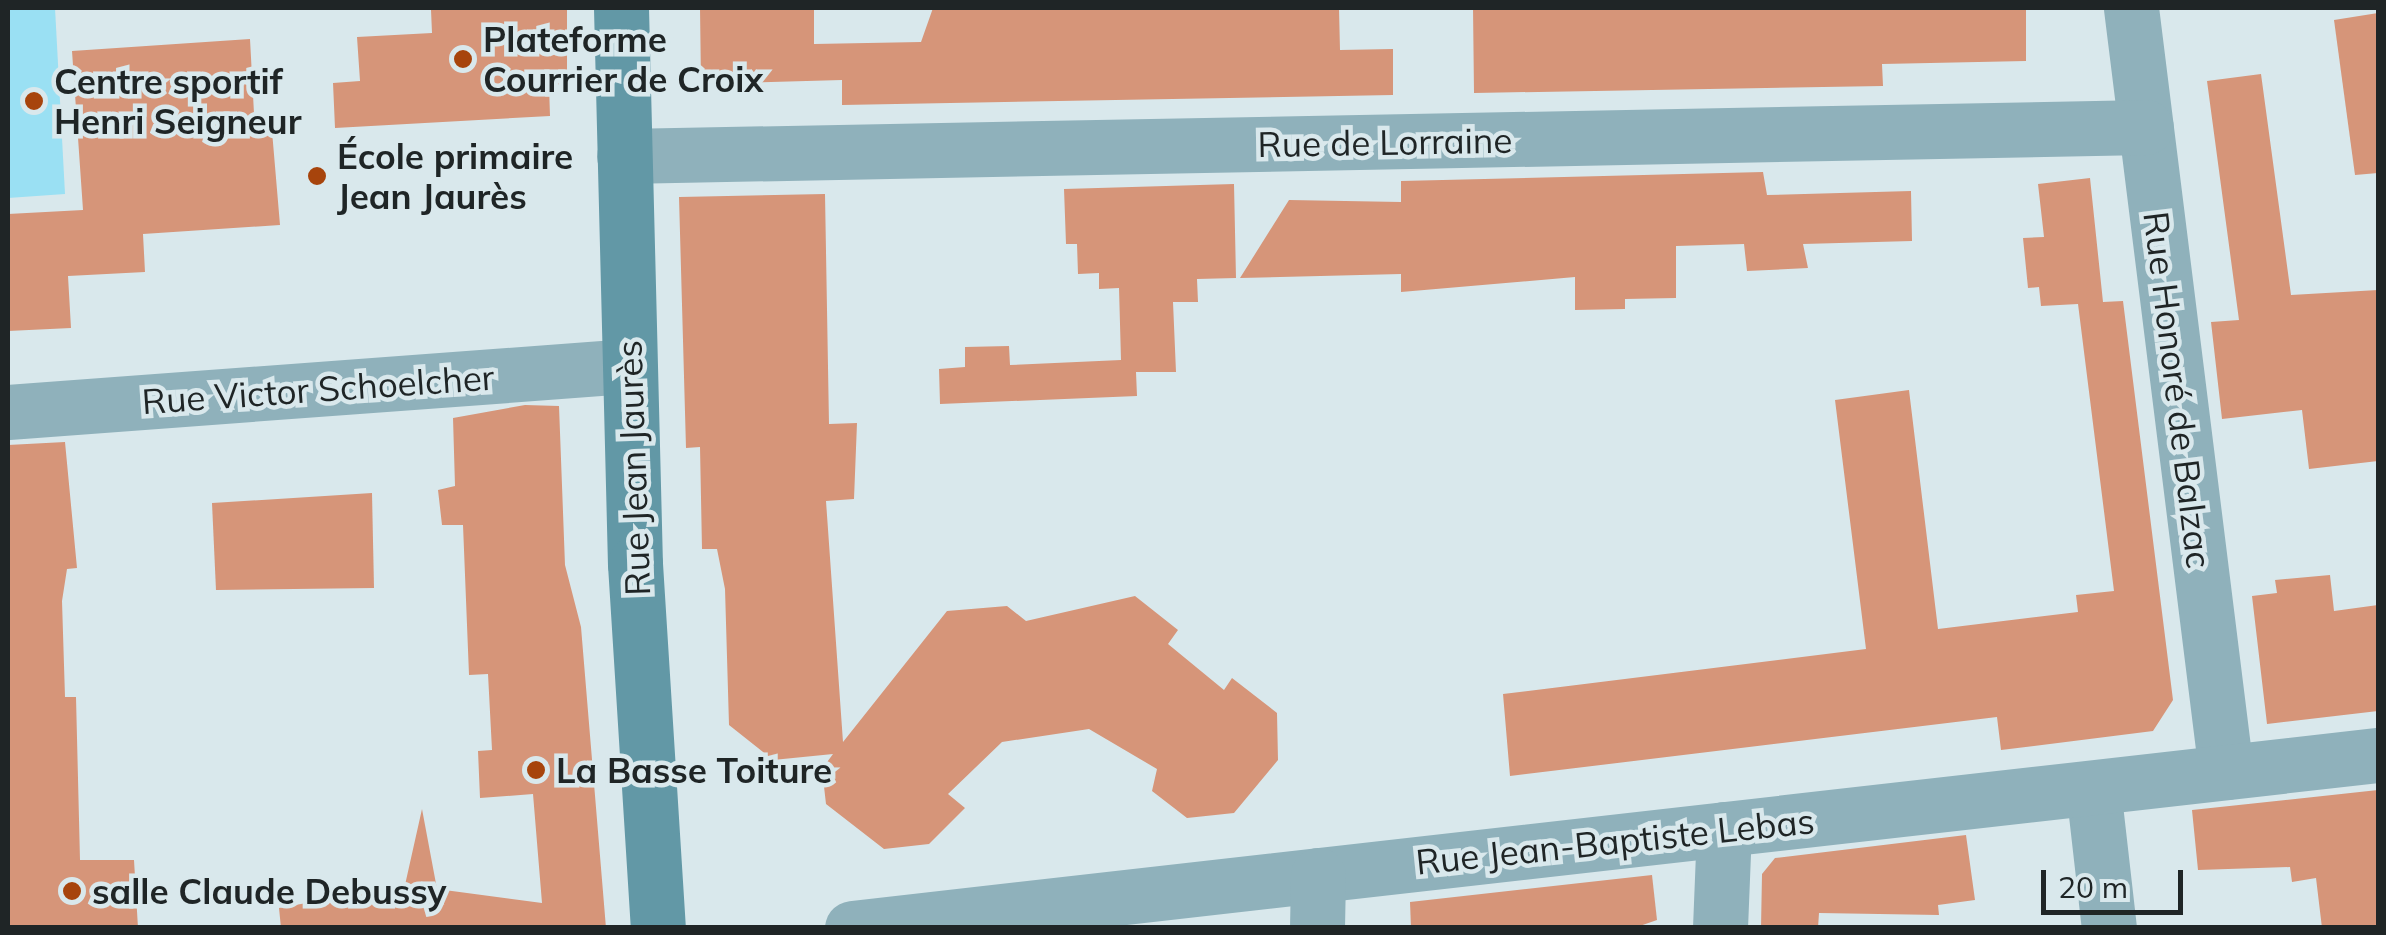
<!DOCTYPE html>
<html>
<head>
<meta charset="utf-8">
<style>
  body { margin:0 }
  #map { position:relative; width:2386px; height:935px; overflow:hidden; background:#d9e8ec; font-family:Mulish,sans-serif }
  div>[style] { position:absolute }
  [style*='--x'] { left:calc(var(--x)*1px); top:calc(var(--y)*1px); width:calc(var(--w)*1px); rotate:calc(var(--a)*1deg) }
  .green>* { inset:0; background:#9ae0f3 }
  .building>* { inset:0; background:#d69579 }
  .minor>* { height:55px; margin:-27.5px; padding:0 27.5px; transform-origin:27.5px; border-radius:27.5px; background:#8fb1bb }
  .secondary>* { height:55px; margin:-27.5px; padding:0 27.5px; transform-origin:27.5px; border-radius:27.5px; background:#6298a6 }
  .dots>* { width:28px; height:28px; translate:-50% -50%; box-sizing:border-box; border:5px solid #d9e8ec; border-radius:50% }
  span { translate:-50% -50%; white-space:nowrap; text-align:center; line-height:1.15; -webkit-text-stroke:9px #d9e8ec; paint-order:stroke }
  .poi-label { font-size:35px; color:#1f2526; font-weight:700 }
  .left { translate:0 -50%; text-align:left }
  .street-label { font-size:35px; color:#1f2526 }
  .frame { position:absolute; inset:0; border:10px solid #1f2526; pointer-events:none }
  .scale { position:absolute; left:2041px; top:870px; width:142px; height:45px; box-sizing:border-box; border:5px solid #1f2526; border-top:0; padding-left:12px; font-size:30px; line-height:35px; white-space:nowrap; color:#1f2526; -webkit-text-stroke:8px #d9e8ec; paint-order:stroke }
</style>
</head>
<body>
<div id="map">
  <div class="green">
    <i style="clip-path:polygon(8px 8px,55px 8px,65px 194px,8px 198px)"></i>
  </div>
  <div class="building">
    <i style="clip-path:polygon(475px 8px,567px 8px,567px 84px,549px 85px,550px 116px,335px 128px,333px 83px,360px 81px,357px 37px,432px 33px,431px 10px)"></i>
    <i style="clip-path:polygon(700px 8px,814px 8px,814px 44px,921px 42px,933px 8px,1339px 8px,1340px 50px,1393px 49px,1393px 95px,842px 105px,842px 80px,701px 84px)"></i>
    <i style="clip-path:polygon(1473px 8px,2026px 8px,2026px 61px,1882px 64px,1883px 86px,1474px 93px)"></i>
    <i style="clip-path:polygon(2378px 13px,2378px 173px,2355px 175px,2334px 20px)"></i>
    <i style="clip-path:polygon(250px 39px,255px 132px,272px 131px,280px 225px,143px 234px,145px 272px,68px 276px,71px 328px,8px 331px,8px 214px,83px 210px,72px 51px)"></i>
    <i style="clip-path:polygon(2261px 74px,2291px 295px,2378px 290px,2378px 461px,2309px 469px,2302px 410px,2222px 419px,2211px 322px,2239px 320px,2207px 81px)"></i>
    <i style="clip-path:polygon(1763px 172px,1767px 195px,1911px 191px,1912px 241px,1803px 244px,1808px 268px,1747px 271px,1744px 244px,1676px 246px,1676px 298px,1625px 299px,1625px 309px,1575px 310px,1575px 277px,1401px 292px,1401px 274px,1240px 278px,1289px 200px,1401px 202px,1401px 181px)"></i>
    <i style="clip-path:polygon(2090px 178px,2103px 302px,2123px 301px,2173px 700px,2153px 731px,2001px 750px,1997px 717px,1510px 776px,1503px 694px,1866px 649px,1835px 400px,1909px 390px,1938px 629px,2078px 612px,2076px 595px,2114px 591px,2078px 304px,2041px 306px,2039px 287px,2028px 288px,2023px 238px,2044px 237px,2038px 184px)"></i>
    <i style="clip-path:polygon(1234px 184px,1236px 278px,1197px 279px,1198px 302px,1173px 302px,1176px 372px,1136px 372px,1137px 396px,940px 404px,939px 369px,965px 367px,965px 347px,1009px 346px,1010px 365px,1121px 360px,1119px 288px,1099px 289px,1099px 273px,1078px 274px,1077px 244px,1066px 244px,1064px 189px)"></i>
    <i style="clip-path:polygon(825px 194px,829px 424px,857px 423px,854px 499px,826px 501px,843px 742px,947px 611px,1007px 606px,1026px 621px,1135px 596px,1178px 630px,1168px 644px,1224px 690px,1232px 678px,1277px 713px,1278px 760px,1234px 813px,1187px 818px,1152px 791px,1157px 769px,1089px 729px,1002px 742px,948px 794px,965px 808px,929px 844px,884px 849px,826px 804px,822px 769px,833px 754px,773px 760px,729px 725px,725px 589px,717px 549px,702px 549px,700px 447px,686px 448px,679px 197px)"></i>
    <i style="clip-path:polygon(525px 405px,559px 406px,565px 565px,581px 627px,606px 928px,281px 928px,279px 908px,405px 885px,422px 809px,437px 889px,542px 903px,533px 794px,480px 798px,478px 751px,492px 750px,488px 674px,469px 675px,463px 525px,442px 525px,438px 490px,455px 486px,453px 418px)"></i>
    <i style="clip-path:polygon(65px 442px,77px 568px,67px 569px,62px 601px,65px 697px,76px 697px,80px 860px,134px 860px,138px 928px,8px 928px,8px 445px)"></i>
    <i style="clip-path:polygon(372px 493px,374px 588px,216px 590px,212px 503px)"></i>
    <i style="clip-path:polygon(2330px 575px,2334px 611px,2378px 605px,2378px 711px,2267px 724px,2252px 596px,2277px 593px,2275px 580px)"></i>
    <i style="clip-path:polygon(2378px 790px,2378px 928px,2322px 928px,2316px 878px,2292px 882px,2290px 867px,2198px 870px,2192px 810px)"></i>
    <i style="clip-path:polygon(1966px 835px,1975px 900px,1938px 905px,1939px 915px,1819px 913px,1818px 928px,1761px 928px,1762px 874px,1775px 858px)"></i>
    <i style="clip-path:polygon(1652px 875px,1657px 920px,1634px 928px,1411px 928px,1410px 902px)"></i>
  </div>
  <div class="minor">
    <i style="--x:2131;--y:8;--w:770;--a:82.91"></i>
    <i style="--x:624;--y:156;--w:1522;--a:-1.09"></i>
    <i style="--x:8;--y:412;--w:623;--a:-4.24"></i>
    <i style="--x:2093;--y:788;--w:141;--a:83.5"></i>
    <i style="--x:852;--y:928;--w:1536;--a:-6.47"></i>
    <i style="--x:1317;--y:928;--w:53;--a:-88.9"></i>
    <i style="--x:1720;--y:928;--w:99;--a:-87.7"></i>
  </div>
  <div class="secondary">
    <i style="--x:621;--y:8;--w:556;--a:88.56"></i>
    <i style="--x:635;--y:564;--w:365;--a:86.4"></i>
  </div>
  <div class="dots">
    <i style="left:463px;top:59px;background:#a7440c"></i>
    <i style="left:34px;top:101px;background:#a7440c"></i>
    <i style="left:317px;top:176px;background:#a7440c"></i>
    <i style="left:536px;top:770px;background:#a7440c"></i>
    <i style="left:72px;top:891px;background:#a7440c"></i>
  </div>
  <div class="poi-label">
    <span class="left" style="left:483px;top:59px">Plateforme<br>Courrier de Croix</span>
    <span class="left" style="left:54px;top:101px">Centre sportif<br>Henri Seigneur</span>
    <span class="left" style="left:337px;top:176px">École primaire<br>Jean Jaurès</span>
    <span class="left" style="left:556px;top:770px">La Basse Toiture</span>
    <span class="left" style="left:92px;top:891px">salle Claude Debussy</span>
  </div>
  <div class="street-label">
    <span style="left:1385px;top:142px;rotate:-1deg">Rue de Lorraine</span>
    <span style="left:318px;top:389px;rotate:-4deg">Rue Victor Schoelcher</span>
    <span style="left:2178px;top:390px;rotate:83deg">Rue Honoré de Balzac</span>
    <span style="left:633px;top:468px;rotate:-92deg">Rue Jean Jaurès</span>
    <span style="left:1615px;top:841px;rotate:-6deg">Rue Jean-Baptiste Lebas</span>
  </div>
  <div class="frame"></div>
  <div class="scale">20 m</div>
</div>
</body>
</html>
